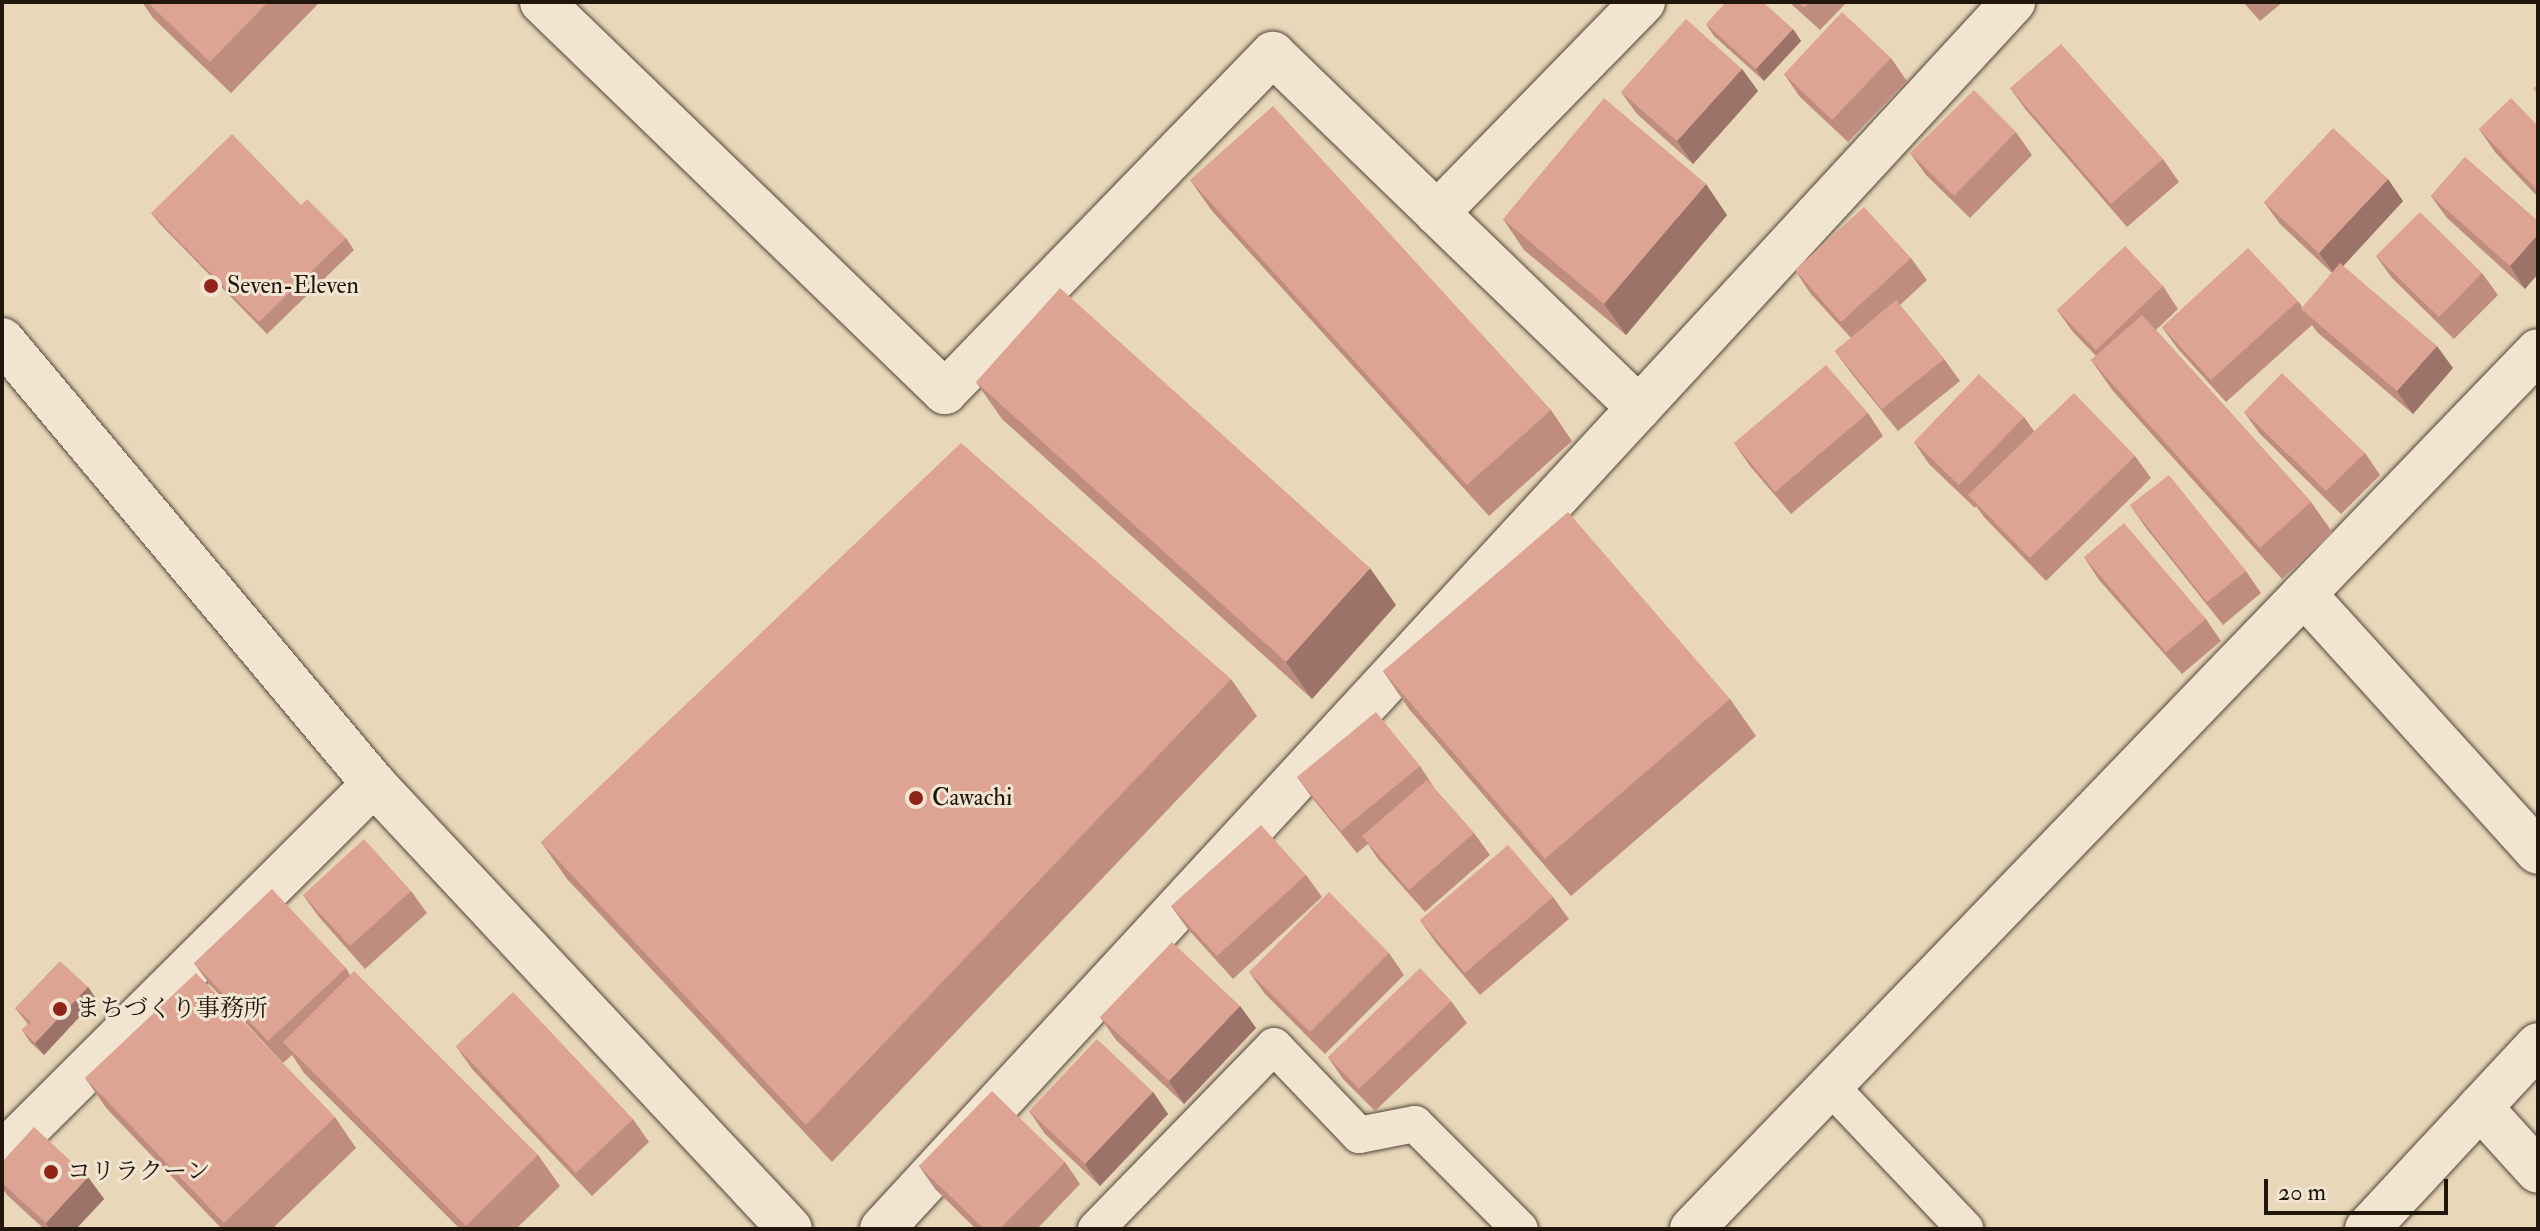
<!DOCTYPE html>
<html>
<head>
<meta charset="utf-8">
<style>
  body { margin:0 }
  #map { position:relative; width:2540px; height:1231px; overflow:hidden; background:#e9d7ba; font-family:"IM FELL Double Pica","Noto Serif JP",serif }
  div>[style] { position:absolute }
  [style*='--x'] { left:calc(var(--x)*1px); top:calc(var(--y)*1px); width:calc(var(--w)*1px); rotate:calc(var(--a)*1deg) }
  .roads { filter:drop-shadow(0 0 2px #524637) drop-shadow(0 0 2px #524637) }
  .service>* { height:36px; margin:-18px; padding:0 18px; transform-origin:18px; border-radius:18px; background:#f1e5d2 }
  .minor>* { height:44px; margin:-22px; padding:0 22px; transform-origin:22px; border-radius:22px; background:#f1e5d2 }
  .tertiary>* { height:44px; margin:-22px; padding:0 22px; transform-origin:22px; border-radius:22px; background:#f1e5d2 }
  .wall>* { inset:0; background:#be8d7f }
  .shaded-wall>* { inset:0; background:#9b7368 }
  .building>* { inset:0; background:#dda494 }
  .dots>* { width:22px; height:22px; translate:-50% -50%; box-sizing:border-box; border:4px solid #f1e5d2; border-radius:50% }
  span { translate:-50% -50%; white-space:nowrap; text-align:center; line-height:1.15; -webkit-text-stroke:6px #f1e5d2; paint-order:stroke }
  .poi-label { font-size:24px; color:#20160b }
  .left { translate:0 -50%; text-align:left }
  .frame { position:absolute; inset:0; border:4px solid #20160b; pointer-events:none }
  .scale { position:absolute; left:2264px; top:1179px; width:184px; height:36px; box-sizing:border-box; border:4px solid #20160b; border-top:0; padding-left:10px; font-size:24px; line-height:28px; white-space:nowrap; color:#20160b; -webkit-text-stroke:6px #f1e5d2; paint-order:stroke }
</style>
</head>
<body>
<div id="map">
  <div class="roads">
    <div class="service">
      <i style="--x:1830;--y:1086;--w:197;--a:46.6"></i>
      <i style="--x:1096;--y:1229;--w:255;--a:-45.8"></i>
      <i style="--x:1274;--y:1046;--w:123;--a:46.3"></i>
      <i style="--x:1359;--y:1135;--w:57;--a:-11.1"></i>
      <i style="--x:1415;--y:1124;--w:148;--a:45"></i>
    </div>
    <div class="minor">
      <i style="--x:542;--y:2;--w:561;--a:44.06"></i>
      <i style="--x:945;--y:392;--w:471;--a:-45.9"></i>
      <i style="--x:1273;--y:54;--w:228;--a:44.1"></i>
      <i style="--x:2;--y:340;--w:579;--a:50.04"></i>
      <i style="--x:374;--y:784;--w:609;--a:46.93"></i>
      <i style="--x:1639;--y:408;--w:281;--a:-136"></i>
      <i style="--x:1437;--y:213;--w:295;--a:-45.7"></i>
      <i style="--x:2304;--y:594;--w:348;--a:47.8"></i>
      <i style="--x:2480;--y:1107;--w:86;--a:47.8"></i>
      <i style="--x:2;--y:1154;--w:525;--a:-44.85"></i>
      <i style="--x:882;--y:1229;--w:1669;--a:-47.33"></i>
      <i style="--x:1692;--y:1229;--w:1219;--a:-46.06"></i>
    </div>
    <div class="tertiary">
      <i style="--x:2367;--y:1229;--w:251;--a:-47.1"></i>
    </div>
  </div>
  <div class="wall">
    <i style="clip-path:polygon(142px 2px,320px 2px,231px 93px,153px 18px)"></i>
    <i style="clip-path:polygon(1789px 2px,1847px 2px,1820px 30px)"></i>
    <i style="clip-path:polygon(2243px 2px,2283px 2px,2260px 21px)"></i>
    <i style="clip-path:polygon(1706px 24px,1793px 29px,1801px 41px,1764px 81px,1714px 36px)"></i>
    <i style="clip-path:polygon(1891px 58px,1907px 81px,1848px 142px,1800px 97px,1784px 74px)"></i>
    <i style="clip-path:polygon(1742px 69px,1758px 91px,1693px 164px,1637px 114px,1621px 92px)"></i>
    <i style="clip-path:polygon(2010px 88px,2163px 159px,2179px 182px,2127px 227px,2026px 110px)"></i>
    <i style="clip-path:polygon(2538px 126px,2538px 197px,2495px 152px,2479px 129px)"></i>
    <i style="clip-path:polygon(2016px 132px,2032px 155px,1970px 218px,1926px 175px,1910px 153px)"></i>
    <i style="clip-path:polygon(2465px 157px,2525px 289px,2447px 218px,2431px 196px)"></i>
    <i style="clip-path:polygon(1190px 180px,1551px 410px,1572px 441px,1489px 516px,1212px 211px)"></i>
    <i style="clip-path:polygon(2403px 201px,2343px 266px,2453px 368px,2413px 414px,2317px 332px,2312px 325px,2226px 402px,2178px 349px,2162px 327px,2298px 301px,2303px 308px,2332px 273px,2280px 224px,2264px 202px)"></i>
    <i style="clip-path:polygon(301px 205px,346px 238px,354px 250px,267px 334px,160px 224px,151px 213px)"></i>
    <i style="clip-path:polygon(1727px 215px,1626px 335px,1524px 250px,1503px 219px)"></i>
    <i style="clip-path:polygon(2376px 256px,2482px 273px,2498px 295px,2454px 339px,2392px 278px)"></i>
    <i style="clip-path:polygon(1911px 258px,1927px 280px,1900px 305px,1944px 359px,1960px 381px,1898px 431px,1851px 373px,1835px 351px,1851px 338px,1810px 293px,1795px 270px)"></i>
    <i style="clip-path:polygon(2163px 286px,2178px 309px,2156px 330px,2311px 502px,2333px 533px,2282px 579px,2113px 391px,2091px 360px,2096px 356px,2073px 332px,2057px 310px)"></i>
    <i style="clip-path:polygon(976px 382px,1396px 605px,1312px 699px,1002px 419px)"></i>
    <i style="clip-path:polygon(2244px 412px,2365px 453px,2380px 475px,2341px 514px,2260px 434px)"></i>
    <i style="clip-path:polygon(1868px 413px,1883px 436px,1791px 514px,1750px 466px,1734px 443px)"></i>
    <i style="clip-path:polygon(2024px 417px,2034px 431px,2135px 456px,2151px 478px,2046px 581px,1984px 517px,1976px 506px,1975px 508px,1929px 464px,1914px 442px)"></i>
    <i style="clip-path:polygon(2130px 505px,2246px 571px,2261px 593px,2223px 625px,2146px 528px)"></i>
    <i style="clip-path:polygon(2084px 557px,2206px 619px,2221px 641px,2182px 674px,2099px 580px)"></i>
    <i style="clip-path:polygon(1383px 671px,1730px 699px,1756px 736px,1571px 896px,1409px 709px)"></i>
    <i style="clip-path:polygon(1231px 679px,1257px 716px,832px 1162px,567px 879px,541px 842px)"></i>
    <i style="clip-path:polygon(1420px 766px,1435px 789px,1474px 833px,1490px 855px,1425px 912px,1378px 859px,1368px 844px,1357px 853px,1313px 799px,1297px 777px)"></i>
    <i style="clip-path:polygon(1306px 875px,1322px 897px,1233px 979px,1187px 928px,1171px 906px)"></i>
    <i style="clip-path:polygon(411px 891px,427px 913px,365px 969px,319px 917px,303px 895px)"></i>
    <i style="clip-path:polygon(1553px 897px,1569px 919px,1480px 995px,1436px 943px,1420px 920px)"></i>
    <i style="clip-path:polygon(1389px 953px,1404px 975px,1325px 1054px,1265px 994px,1249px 972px)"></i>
    <i style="clip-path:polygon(194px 963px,346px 968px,350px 975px,538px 1155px,560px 1186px,516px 1229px,460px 1229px,304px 1073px,292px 1055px,283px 1063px,210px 985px)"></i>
    <i style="clip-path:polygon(88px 987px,96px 999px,44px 1055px,30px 1042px,22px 1030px,28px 1024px,15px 1008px)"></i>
    <i style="clip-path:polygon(1451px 1001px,1467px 1023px,1375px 1111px,1343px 1079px,1328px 1057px)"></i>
    <i style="clip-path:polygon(1240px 1006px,1256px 1028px,1184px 1104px,1116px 1040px,1100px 1017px)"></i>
    <i style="clip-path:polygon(456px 1046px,633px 1119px,649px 1142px,592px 1196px,472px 1069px)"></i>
    <i style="clip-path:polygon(85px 1078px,335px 1117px,356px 1148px,272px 1229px,222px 1229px,107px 1109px)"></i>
    <i style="clip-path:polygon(1153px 1092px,1168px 1114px,1100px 1186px,1045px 1134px,1029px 1111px)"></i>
    <i style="clip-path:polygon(2px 1162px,88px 1177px,104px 1199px,76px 1229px,44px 1229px,7px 1195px,2px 1188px)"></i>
    <i style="clip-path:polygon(1065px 1162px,1080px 1184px,1037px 1229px,976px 1229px,935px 1189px,919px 1166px)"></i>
  </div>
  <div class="shaded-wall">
    <i style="clip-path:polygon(1793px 29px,1801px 41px,1764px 81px,1756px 69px)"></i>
    <i style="clip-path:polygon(1742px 69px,1758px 91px,1693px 164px,1677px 141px)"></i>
    <i style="clip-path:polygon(2388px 179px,2403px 201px,2335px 275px,2319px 253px)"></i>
    <i style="clip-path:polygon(1706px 184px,1727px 215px,1626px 335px,1604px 304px)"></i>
    <i style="clip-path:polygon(2538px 234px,2538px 274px,2525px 289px,2510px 266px)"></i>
    <i style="clip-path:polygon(2437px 346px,2453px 368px,2413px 414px,2397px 391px)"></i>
    <i style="clip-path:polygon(1370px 568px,1396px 605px,1312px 699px,1286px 662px)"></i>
    <i style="clip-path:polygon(88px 987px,96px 999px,44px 1055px,35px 1043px)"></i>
    <i style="clip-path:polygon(1240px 1006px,1256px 1028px,1184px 1104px,1169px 1081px)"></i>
    <i style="clip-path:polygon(1153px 1092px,1168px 1114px,1100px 1186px,1085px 1164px)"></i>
    <i style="clip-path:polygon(88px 1177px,104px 1199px,76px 1229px,50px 1229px,46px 1223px)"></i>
  </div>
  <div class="building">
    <i style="clip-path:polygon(147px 2px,268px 2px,210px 62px)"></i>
    <i style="clip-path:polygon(1726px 2px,1763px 2px,1793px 29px,1756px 69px,1706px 24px)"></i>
    <i style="clip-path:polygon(1798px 2px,1810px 2px,1804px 8px)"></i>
    <i style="clip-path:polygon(1842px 12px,1891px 58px,1832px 120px,1784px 74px)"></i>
    <i style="clip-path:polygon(1686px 19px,1742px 69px,1677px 141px,1621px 92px)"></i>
    <i style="clip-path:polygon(2061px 44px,2163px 159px,2111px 204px,2010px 88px)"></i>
    <i style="clip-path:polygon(2538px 84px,2538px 94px,2533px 89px)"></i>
    <i style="clip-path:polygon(1974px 90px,2016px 132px,1954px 196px,1910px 153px)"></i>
    <i style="clip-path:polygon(1604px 98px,1706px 184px,1604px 304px,1503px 219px)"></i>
    <i style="clip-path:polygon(2511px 98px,2538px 126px,2538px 191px,2479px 129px)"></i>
    <i style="clip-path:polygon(1273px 106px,1551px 410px,1467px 485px,1190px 180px)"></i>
    <i style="clip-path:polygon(2333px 128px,2388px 179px,2319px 253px,2264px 202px)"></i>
    <i style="clip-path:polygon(232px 134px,301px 205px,307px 199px,346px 238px,259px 322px,151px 213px)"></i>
    <i style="clip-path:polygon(2465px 157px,2538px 221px,2538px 234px,2510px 266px,2431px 196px)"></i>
    <i style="clip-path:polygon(1864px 207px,1911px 258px,1841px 322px,1795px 270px)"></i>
    <i style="clip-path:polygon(2420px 212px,2482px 273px,2439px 317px,2376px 256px)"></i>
    <i style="clip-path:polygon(2125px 246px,2163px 286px,2096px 350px,2057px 310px)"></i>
    <i style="clip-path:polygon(2248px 248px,2298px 301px,2211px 380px,2162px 327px)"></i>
    <i style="clip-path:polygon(2340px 263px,2437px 346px,2397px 391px,2301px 309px)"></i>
    <i style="clip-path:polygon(1060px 288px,1370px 568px,1286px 662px,976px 382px)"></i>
    <i style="clip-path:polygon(1896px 300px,1944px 359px,1882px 409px,1835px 351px)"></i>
    <i style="clip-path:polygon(2142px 315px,2311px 502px,2260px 548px,2091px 360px)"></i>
    <i style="clip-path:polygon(1826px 365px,1868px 413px,1775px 492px,1734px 443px)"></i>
    <i style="clip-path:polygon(2282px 373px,2365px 453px,2326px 491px,2244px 412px)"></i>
    <i style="clip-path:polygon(1979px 374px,2024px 417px,1959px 485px,1914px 442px)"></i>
    <i style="clip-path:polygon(2074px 393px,2135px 456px,2030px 558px,1968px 495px)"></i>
    <i style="clip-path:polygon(961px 443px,1231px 679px,806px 1125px,541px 842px)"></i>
    <i style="clip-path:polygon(2169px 475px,2246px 571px,2207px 602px,2130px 505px)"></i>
    <i style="clip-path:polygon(1568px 512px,1730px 699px,1545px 859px,1383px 671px)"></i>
    <i style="clip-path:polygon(2124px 523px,2206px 619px,2166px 652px,2084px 557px)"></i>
    <i style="clip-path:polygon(1376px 712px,1420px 766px,1341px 831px,1297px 777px)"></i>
    <i style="clip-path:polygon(1427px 780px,1474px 833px,1409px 890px,1362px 836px)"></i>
    <i style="clip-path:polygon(1261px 825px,1306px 875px,1217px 956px,1171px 906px)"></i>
    <i style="clip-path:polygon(364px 839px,411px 891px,350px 946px,303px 895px)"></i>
    <i style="clip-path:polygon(1508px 845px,1553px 897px,1465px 973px,1420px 920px)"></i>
    <i style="clip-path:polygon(272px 889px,346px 968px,268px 1041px,194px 963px)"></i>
    <i style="clip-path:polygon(1329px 892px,1389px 953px,1310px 1032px,1249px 972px)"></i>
    <i style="clip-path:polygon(1172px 942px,1240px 1006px,1169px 1081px,1100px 1017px)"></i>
    <i style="clip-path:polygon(60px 961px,88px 987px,35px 1043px,22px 1030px,31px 1022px,15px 1008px)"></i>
    <i style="clip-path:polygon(1420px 968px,1451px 1001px,1359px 1089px,1328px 1057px)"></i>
    <i style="clip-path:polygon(354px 971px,538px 1155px,466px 1226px,283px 1042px)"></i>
    <i style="clip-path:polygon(196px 973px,335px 1117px,224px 1223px,85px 1078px)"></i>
    <i style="clip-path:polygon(513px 992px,633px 1119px,576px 1173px,456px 1046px)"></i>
    <i style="clip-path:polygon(1097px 1039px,1153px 1092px,1085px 1164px,1029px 1111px)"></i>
    <i style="clip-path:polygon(992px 1091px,1065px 1162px,1000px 1229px,984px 1229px,919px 1166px)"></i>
    <i style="clip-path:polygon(34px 1127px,88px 1177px,46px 1223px,2px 1183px,2px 1162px)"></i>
  </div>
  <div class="dots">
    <i style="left:211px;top:286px;background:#8f2418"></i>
    <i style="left:916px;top:798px;background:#8f2418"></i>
    <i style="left:60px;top:1009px;background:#8f2418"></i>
    <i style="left:51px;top:1172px;background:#8f2418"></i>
  </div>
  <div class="poi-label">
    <span class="left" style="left:227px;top:286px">Seven-Eleven</span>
    <span class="left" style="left:932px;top:798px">Cawachi</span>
    <span class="left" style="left:76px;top:1009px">まちづくり事務所</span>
    <span class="left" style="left:67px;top:1172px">コリラクーン</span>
  </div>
  <div class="frame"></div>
  <div class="scale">20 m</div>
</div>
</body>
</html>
